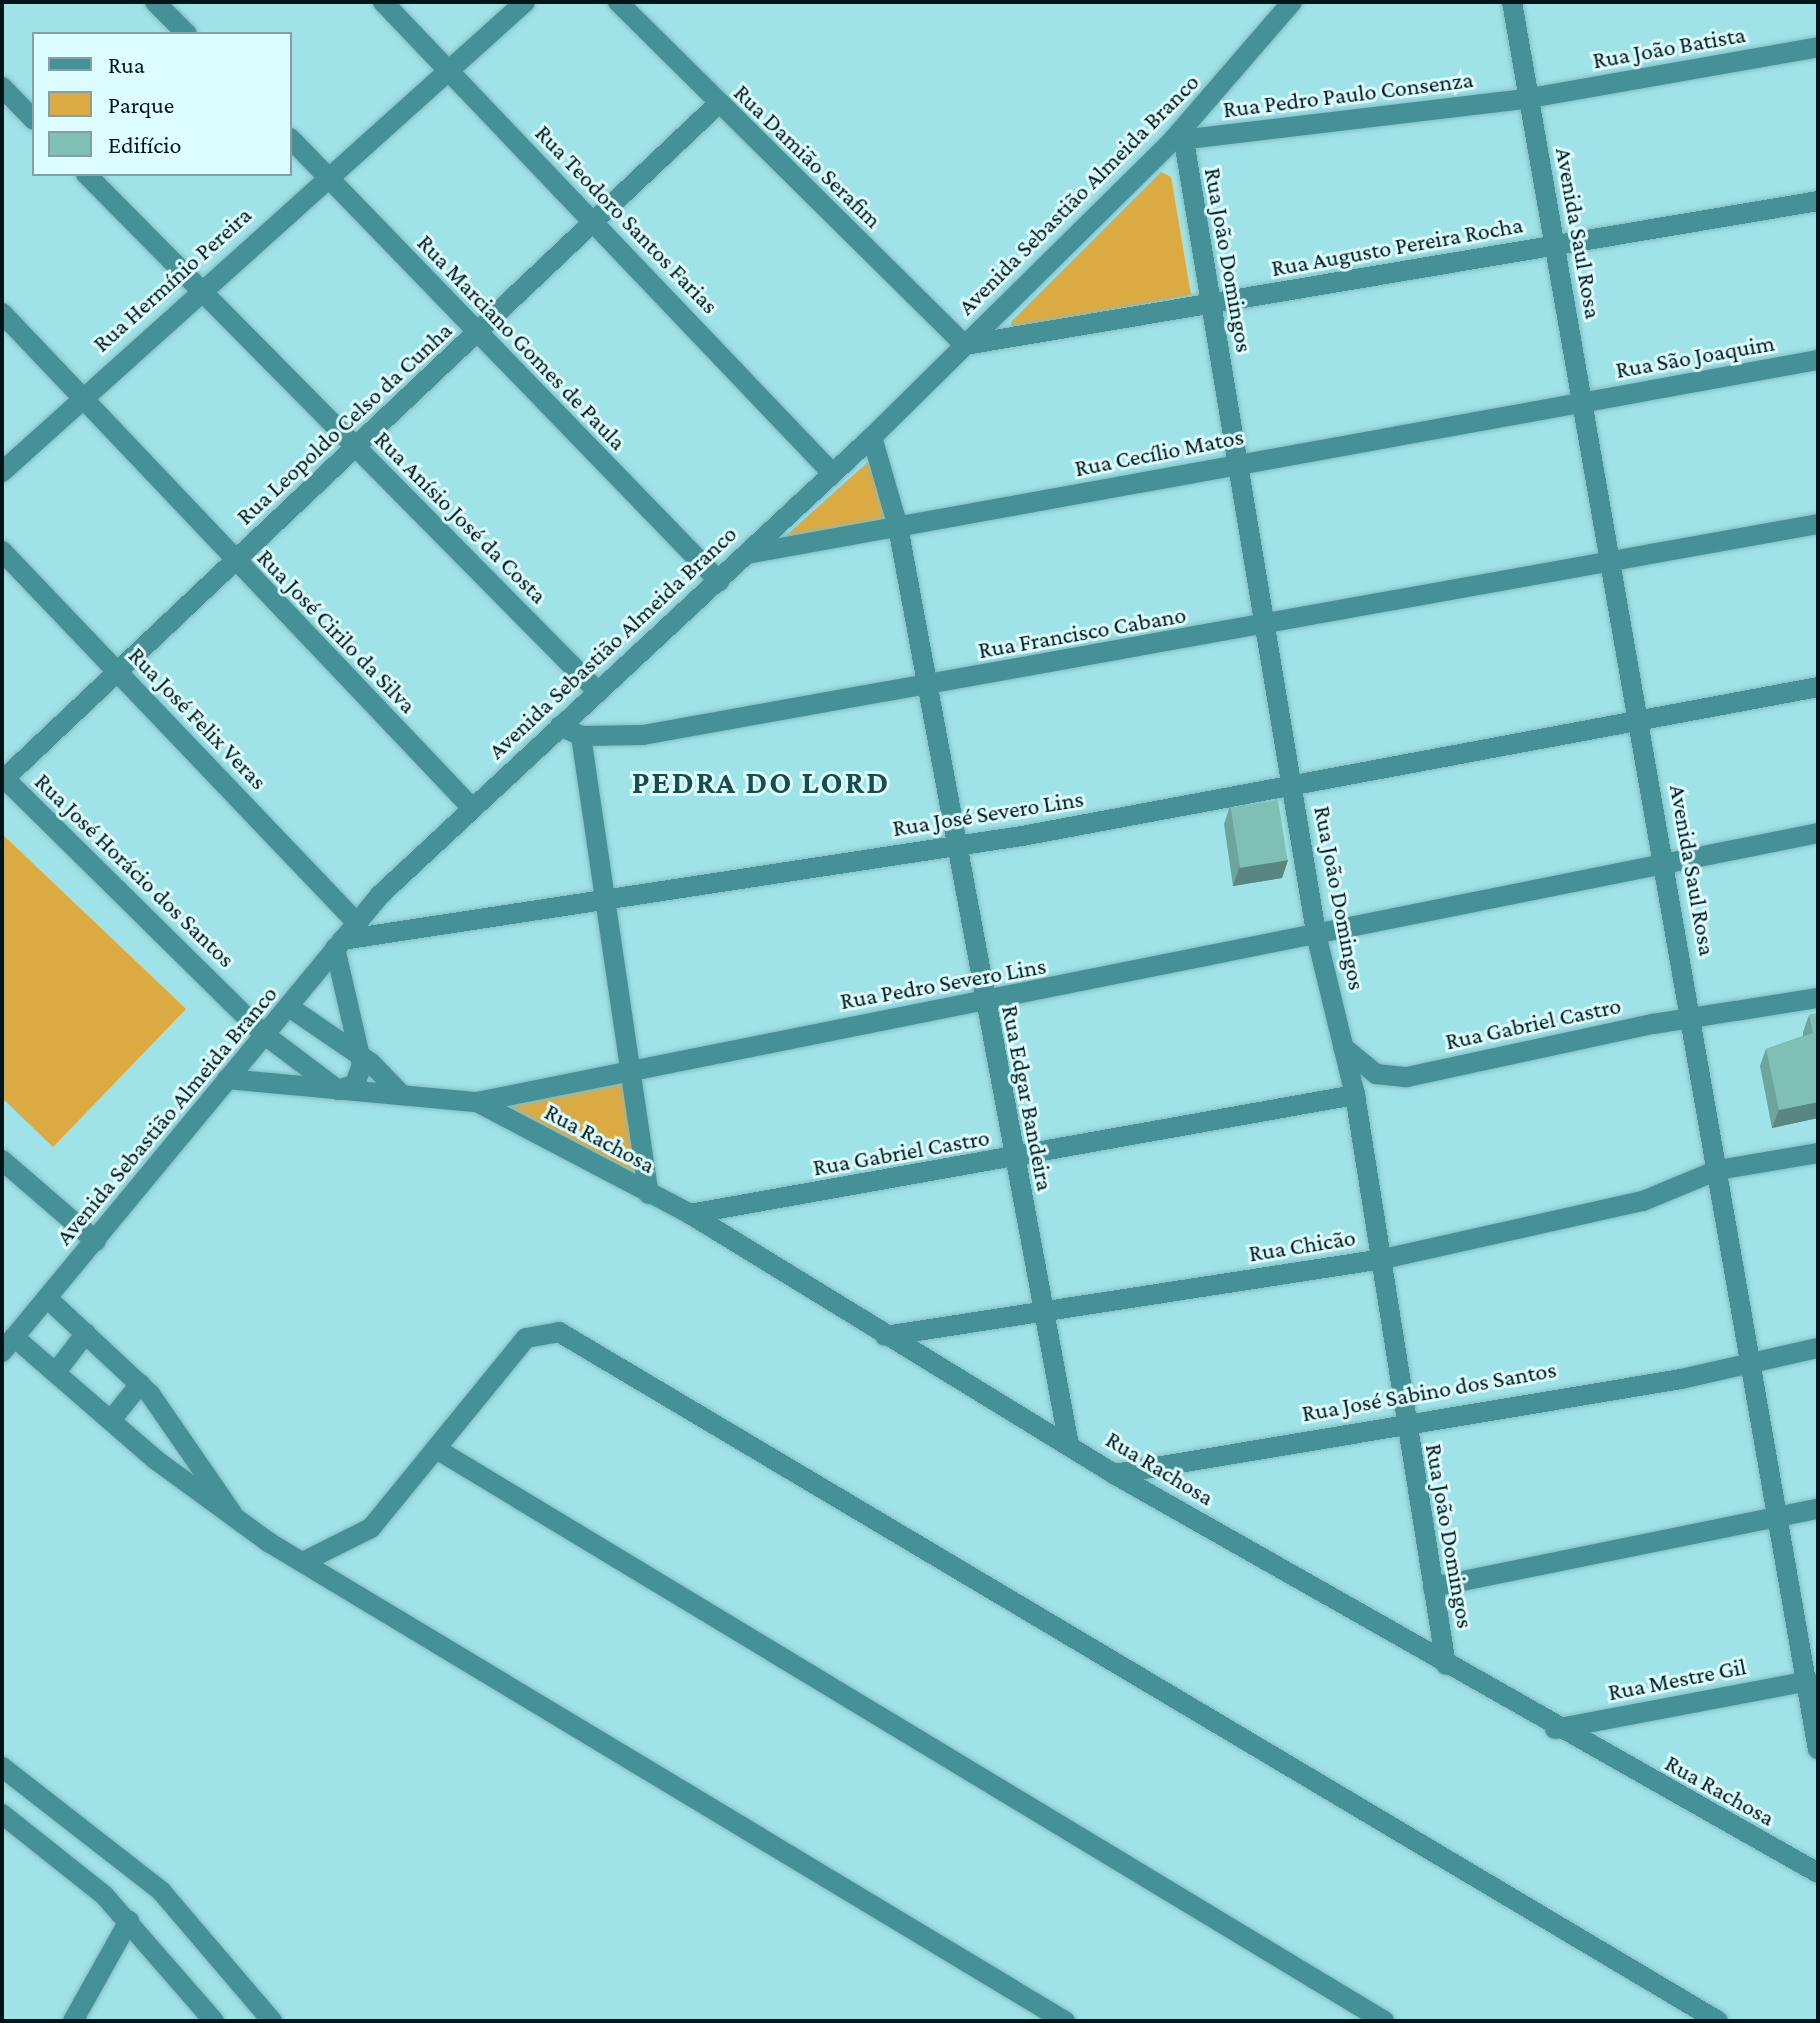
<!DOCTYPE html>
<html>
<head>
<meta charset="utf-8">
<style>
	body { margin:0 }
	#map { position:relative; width:1820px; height:2023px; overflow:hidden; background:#9fe2e7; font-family:"Crimson Pro",serif }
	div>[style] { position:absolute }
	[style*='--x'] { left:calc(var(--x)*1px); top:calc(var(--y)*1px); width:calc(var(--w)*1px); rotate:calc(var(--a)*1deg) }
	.green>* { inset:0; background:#dcaa43 }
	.roads { filter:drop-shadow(0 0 2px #82bdc2) drop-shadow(0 0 2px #82bdc2) }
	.minor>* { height:20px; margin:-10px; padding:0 10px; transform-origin:10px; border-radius:10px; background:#459197 }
	.wall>* { inset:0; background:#6da49b }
	.shaded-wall>* { inset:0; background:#59867e }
	.building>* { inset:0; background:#7fbfb4; transform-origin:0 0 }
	span { translate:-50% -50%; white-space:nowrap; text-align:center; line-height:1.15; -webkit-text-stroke:6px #dcfcff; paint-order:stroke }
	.street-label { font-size:24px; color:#001517 }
	.district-label { font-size:32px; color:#194c50; font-weight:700; letter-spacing:2px }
	.frame { position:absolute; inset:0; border:4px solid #001517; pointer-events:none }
	.legend { position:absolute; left:32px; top:32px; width:260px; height:144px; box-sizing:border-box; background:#dcfcff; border:2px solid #84a0a2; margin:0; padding:10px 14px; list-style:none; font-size:24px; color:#001517 }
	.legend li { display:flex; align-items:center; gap:16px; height:40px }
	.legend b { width:40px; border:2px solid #84a0a2 }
</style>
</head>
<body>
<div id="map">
	<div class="green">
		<i style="clip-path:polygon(1161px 172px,1171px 177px,1191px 295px,1013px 328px,1011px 322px)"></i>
		<i style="clip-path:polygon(869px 461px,886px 518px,780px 541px)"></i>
		<i style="clip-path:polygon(2px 834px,186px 1009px,53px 1147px,2px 1098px)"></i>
		<i style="clip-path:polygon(621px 1076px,638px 1178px,499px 1106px)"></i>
	</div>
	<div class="roads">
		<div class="minor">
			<i style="--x:155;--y:2;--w:45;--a:45"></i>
			<i style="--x:383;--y:2;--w:651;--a:46.37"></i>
			<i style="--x:618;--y:2;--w:488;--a:44.7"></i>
			<i style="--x:965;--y:345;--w:865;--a:-9.58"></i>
			<i style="--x:1512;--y:2;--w:1774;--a:80.07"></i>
			<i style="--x:2;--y:87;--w:46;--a:45.9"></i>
			<i style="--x:290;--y:138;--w:617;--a:45.92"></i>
			<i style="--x:1172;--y:141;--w:361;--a:-6.8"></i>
			<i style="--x:1530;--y:98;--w:292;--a:-10"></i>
			<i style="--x:1184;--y:141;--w:808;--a:80.53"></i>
			<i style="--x:1317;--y:938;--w:162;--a:76.4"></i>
			<i style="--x:1355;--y:1095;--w:577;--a:80.93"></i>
			<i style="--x:86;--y:174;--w:727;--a:45.33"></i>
			<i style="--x:2;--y:313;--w:683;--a:46.48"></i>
			<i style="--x:872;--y:437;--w:94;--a:73.9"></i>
			<i style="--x:898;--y:527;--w:929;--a:79.45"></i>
			<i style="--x:2;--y:472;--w:703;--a:-41.94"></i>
			<i style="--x:2;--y:551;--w:513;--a:46.34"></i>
			<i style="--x:747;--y:554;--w:1088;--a:-10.27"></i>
			<i style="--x:560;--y:726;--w:23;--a:25"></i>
			<i style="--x:581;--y:736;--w:62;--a:-0.9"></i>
			<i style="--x:643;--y:735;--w:1194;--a:-10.18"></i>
			<i style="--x:581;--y:736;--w:463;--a:81.6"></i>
			<i style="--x:2;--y:776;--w:369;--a:44.6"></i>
			<i style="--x:265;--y:1035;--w:91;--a:37"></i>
			<i style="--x:338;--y:1090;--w:18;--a:-19"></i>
			<i style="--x:355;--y:1084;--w:20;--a:-70"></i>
			<i style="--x:362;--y:1065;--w:120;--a:-103"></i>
			<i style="--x:4;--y:779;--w:983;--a:-43.39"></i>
			<i style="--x:342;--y:940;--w:688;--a:-8.7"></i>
			<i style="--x:1022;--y:836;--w:810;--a:-10.6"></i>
			<i style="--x:289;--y:1007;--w:99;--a:34.3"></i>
			<i style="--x:371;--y:1063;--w:42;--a:46"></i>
			<i style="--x:1343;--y:1047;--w:43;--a:39.3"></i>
			<i style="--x:1376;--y:1074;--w:31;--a:6"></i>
			<i style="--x:1407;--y:1077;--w:252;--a:-12.2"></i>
			<i style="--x:1653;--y:1024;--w:167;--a:-9"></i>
			<i style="--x:227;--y:1079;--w:251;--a:5.3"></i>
			<i style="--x:477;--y:1102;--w:1368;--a:-11.34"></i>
			<i style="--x:477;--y:1102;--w:241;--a:27.7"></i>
			<i style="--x:690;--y:1214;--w:497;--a:31.5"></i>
			<i style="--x:1114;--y:1474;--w:809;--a:29.54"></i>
			<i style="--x:2;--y:1160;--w:124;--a:40.8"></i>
			<i style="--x:690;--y:1214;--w:676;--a:-10.15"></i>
			<i style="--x:47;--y:1298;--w:141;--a:43"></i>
			<i style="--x:150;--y:1394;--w:145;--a:55.4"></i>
			<i style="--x:885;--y:1336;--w:504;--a:-8.79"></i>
			<i style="--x:1383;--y:1259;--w:266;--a:-12.6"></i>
			<i style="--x:1643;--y:1201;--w:81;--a:-22.5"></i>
			<i style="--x:1718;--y:1170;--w:101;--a:-9.6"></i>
			<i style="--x:14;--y:1337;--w:188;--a:40.9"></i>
			<i style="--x:156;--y:1460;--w:141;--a:36.1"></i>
			<i style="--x:270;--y:1543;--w:928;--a:31.02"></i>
			<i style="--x:2;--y:1352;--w:593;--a:-50.4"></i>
			<i style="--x:380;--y:895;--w:672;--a:-42.95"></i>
			<i style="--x:872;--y:437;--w:421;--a:-44.6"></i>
			<i style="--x:1172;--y:141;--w:184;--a:-49.2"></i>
			<i style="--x:56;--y:1372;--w:49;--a:-52.4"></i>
			<i style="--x:112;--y:1419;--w:45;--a:-51.3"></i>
			<i style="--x:438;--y:1450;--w:1105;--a:31.11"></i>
			<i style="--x:1114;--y:1474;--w:575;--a:-9.51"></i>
			<i style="--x:1681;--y:1379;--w:140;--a:-12.8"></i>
			<i style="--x:303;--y:1562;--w:76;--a:-26.6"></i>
			<i style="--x:371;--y:1528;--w:245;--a:-50.8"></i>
			<i style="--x:526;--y:1338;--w:34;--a:-10"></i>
			<i style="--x:559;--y:1332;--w:1348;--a:30.73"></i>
			<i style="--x:1433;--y:1587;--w:393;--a:-11.5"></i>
			<i style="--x:1555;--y:1729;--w:258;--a:-10.7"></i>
			<i style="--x:2;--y:1767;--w:202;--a:37.9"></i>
			<i style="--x:161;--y:1891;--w:171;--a:49.5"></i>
			<i style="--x:2;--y:1814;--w:130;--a:38.5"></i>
			<i style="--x:104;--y:1895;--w:167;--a:48.9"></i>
			<i style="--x:73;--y:2021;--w:115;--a:-60.8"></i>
		</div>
	</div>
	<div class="wall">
		<i style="clip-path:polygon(1230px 806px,1288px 860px,1282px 878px,1233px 886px,1224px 824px)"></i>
		<i style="clip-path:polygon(1818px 1013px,1818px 1118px,1772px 1128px,1760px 1066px,1766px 1049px,1803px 1036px,1803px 1032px,1809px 1015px)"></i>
	</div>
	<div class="shaded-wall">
		<i style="clip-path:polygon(1288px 860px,1282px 878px,1233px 886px,1239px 868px)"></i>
		<i style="clip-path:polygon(1818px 1102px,1818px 1118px,1772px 1128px,1779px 1110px)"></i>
	</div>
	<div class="building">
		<i style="left:1278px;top:800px;width:61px;height:48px;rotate:81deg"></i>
		<i style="clip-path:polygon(1818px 1013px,1818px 1102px,1779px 1110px,1766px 1049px,1813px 1033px,1809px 1015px)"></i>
	</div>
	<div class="street-label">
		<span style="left:1669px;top:47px;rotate:-10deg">Rua João Batista</span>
		<span style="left:1348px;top:94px;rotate:-7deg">Rua Pedro Paulo Consenza</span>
		<span style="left:808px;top:156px;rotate:44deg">Rua Damião Serafim</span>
		<span style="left:1078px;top:194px;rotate:-45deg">Avenida Sebastião Almeida Branco</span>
		<span style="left:627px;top:219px;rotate:46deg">Rua Teodoro Santos Farias</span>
		<span style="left:1579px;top:233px;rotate:80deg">Avenida Saul Rosa</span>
		<span style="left:1397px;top:246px;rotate:-10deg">Rua Augusto Pereira Rocha</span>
		<span style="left:1229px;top:260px;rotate:80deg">Rua João Domingos</span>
		<span style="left:172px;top:279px;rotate:-42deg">Rua Hermínio Pereira</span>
		<span style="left:522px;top:342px;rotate:46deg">Rua Marciano Gomes de Paula</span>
		<span style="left:1695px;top:356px;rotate:-10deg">Rua São Joaquim</span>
		<span style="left:344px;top:423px;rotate:-43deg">Rua Leopoldo Celso da Cunha</span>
		<span style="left:1159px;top:452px;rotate:-11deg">Rua Cecílio Matos</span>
		<span style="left:461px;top:517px;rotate:45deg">Rua Anísio José da Costa</span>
		<span style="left:337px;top:631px;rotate:46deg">Rua José Cirilo da Silva</span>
		<span style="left:1082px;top:632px;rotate:-10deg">Rua Francisco Cabano</span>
		<span style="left:612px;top:642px;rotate:-43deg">Avenida Sebastião Almeida Branco</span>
		<span style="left:198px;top:718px;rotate:46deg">Rua José Felix Veras</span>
		<span style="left:988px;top:813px;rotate:-9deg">Rua José Severo Lins</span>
		<span style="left:135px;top:870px;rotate:44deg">Rua José Horácio dos Santos</span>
		<span style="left:1693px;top:870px;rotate:80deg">Avenida Saul Rosa</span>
		<span style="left:1340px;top:898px;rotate:79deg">Rua João Domingos</span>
		<span style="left:943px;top:983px;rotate:-10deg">Rua Pedro Severo Lins</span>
		<span style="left:1533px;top:1023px;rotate:-12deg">Rua Gabriel Castro</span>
		<span style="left:1028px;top:1098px;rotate:79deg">Rua Edgar Bandeira</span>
		<span style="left:166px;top:1115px;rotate:-50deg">Avenida Sebastião Almeida Branco</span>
		<span style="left:600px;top:1138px;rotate:28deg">Rua Rachosa</span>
		<span style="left:901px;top:1152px;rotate:-10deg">Rua Gabriel Castro</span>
		<span style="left:1302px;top:1245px;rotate:-9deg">Rua Chicão</span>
		<span style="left:1429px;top:1391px;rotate:-10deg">Rua José Sabino dos Santos</span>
		<span style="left:1160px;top:1468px;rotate:31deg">Rua Rachosa</span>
		<span style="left:1450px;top:1536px;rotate:80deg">Rua João Domingos</span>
		<span style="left:1677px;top:1679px;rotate:-11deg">Rua Mestre Gil</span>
		<span style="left:1720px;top:1790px;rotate:29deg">Rua Rachosa</span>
	</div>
	<div class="district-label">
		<span style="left:761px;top:782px">PEDRA DO LORD</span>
	</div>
	<div class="frame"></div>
	<ul class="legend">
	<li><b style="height:10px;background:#459197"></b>Rua</li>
	<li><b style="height:22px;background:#dcaa43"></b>Parque</li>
	<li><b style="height:22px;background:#7fbfb4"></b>Edifício</li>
	</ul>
</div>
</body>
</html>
